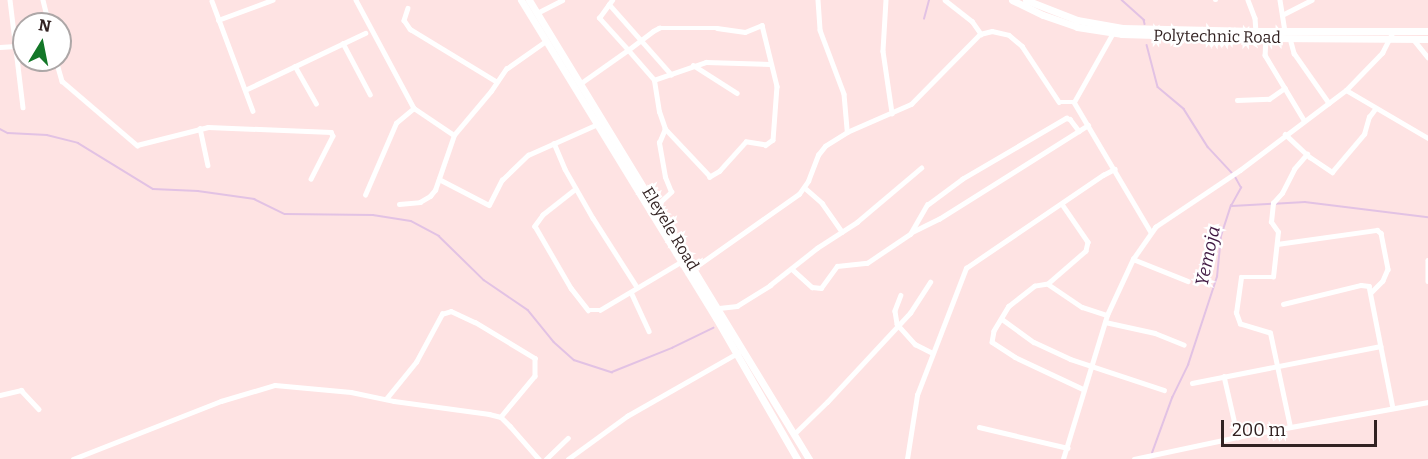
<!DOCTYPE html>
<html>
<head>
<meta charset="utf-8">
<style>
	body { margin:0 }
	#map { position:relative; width:1428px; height:459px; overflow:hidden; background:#fee3e3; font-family:Bitter,serif }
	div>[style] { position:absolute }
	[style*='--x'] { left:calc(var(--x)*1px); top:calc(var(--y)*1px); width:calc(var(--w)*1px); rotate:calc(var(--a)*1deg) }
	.stream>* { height:1.5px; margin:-0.75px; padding:0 0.75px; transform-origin:0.75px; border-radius:0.75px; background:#e2c2e4 }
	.minor>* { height:4.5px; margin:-2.25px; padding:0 2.25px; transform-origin:2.25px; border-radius:2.25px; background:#fff }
	.primary>* { height:7px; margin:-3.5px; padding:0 3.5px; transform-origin:3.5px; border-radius:3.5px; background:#fff }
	span { translate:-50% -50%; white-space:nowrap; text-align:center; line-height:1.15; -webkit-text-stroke:5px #fff; paint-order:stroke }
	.street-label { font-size:16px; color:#322222 }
	.water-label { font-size:18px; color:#3f1842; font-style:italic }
	.north { position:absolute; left:12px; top:12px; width:60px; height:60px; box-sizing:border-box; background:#fff; border:2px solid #ada7a7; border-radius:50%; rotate:10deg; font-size:16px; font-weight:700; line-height:24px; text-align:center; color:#322222 }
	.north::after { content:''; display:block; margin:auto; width:21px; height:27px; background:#137728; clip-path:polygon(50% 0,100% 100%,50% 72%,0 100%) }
	.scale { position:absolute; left:1221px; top:420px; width:156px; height:27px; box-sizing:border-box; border:3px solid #322222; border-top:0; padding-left:8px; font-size:18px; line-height:21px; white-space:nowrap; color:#322222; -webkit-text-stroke:4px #fff; paint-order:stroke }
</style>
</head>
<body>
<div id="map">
	<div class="stream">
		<i style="--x:1122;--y:0;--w:30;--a:42"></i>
		<i style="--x:1144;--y:20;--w:4;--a:76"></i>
		<i style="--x:924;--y:19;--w:20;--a:-75"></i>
		<i style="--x:1147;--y:45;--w:43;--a:75.3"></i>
		<i style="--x:1158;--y:87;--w:34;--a:40"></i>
		<i style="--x:1184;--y:109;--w:45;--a:57.7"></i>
		<i style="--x:1208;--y:147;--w:35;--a:47"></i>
		<i style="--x:0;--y:129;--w:9;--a:27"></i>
		<i style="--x:8;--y:133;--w:39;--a:3"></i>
		<i style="--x:47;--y:135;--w:32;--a:14"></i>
		<i style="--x:78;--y:143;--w:88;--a:31.5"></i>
		<i style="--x:153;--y:189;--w:45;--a:2.5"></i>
		<i style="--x:198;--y:191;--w:57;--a:8.1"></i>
		<i style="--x:254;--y:199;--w:34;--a:26"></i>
		<i style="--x:285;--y:214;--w:88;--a:0.7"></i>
		<i style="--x:373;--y:215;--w:38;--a:9"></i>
		<i style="--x:411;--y:221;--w:32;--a:28"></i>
		<i style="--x:439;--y:236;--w:63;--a:44.4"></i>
		<i style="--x:484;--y:280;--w:53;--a:34.3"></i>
		<i style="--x:528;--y:310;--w:41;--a:50.9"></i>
		<i style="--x:554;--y:342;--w:27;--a:42"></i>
		<i style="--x:574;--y:360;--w:40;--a:18"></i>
		<i style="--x:612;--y:372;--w:65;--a:-21.8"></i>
		<i style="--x:672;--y:348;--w:46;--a:-26"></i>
		<i style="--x:1232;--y:206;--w:73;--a:-3.1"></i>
		<i style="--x:1305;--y:202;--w:124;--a:7"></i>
		<i style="--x:1152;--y:453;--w:59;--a:-70"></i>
		<i style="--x:1172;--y:398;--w:37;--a:-64"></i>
		<i style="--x:1188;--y:365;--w:93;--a:-71.8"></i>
		<i style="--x:1217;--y:277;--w:41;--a:-84.4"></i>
		<i style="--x:1221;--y:236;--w:32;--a:-72"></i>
		<i style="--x:1231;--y:206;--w:21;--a:-61"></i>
		<i style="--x:1241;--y:188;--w:13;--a:-119"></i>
	</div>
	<div class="minor">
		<i style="--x:10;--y:0;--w:108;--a:83.1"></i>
		<i style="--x:43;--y:0;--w:25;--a:76"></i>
		<i style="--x:356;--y:0;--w:123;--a:61.8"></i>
		<i style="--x:414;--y:108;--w:48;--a:34"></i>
		<i style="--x:818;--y:0;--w:30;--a:86"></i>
		<i style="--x:820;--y:30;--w:68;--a:69.4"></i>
		<i style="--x:844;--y:94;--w:38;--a:85"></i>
		<i style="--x:886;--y:0;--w:51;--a:93.4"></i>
		<i style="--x:883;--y:51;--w:63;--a:81.7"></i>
		<i style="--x:945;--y:0;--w:34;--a:38"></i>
		<i style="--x:972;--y:21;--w:16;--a:55"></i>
		<i style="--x:1215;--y:0;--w:1;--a:0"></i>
		<i style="--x:1248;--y:0;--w:19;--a:69"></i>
		<i style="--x:1255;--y:18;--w:13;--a:86"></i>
		<i style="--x:1280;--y:0;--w:31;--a:81"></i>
		<i style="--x:212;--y:1;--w:117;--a:69.6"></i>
		<i style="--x:609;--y:4;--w:94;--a:48.5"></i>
		<i style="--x:408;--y:8;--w:13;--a:108"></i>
		<i style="--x:404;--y:20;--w:11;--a:56"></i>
		<i style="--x:410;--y:29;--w:100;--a:31.2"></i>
		<i style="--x:537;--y:13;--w:28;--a:-27"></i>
		<i style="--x:1282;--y:15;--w:33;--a:-27"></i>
		<i style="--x:218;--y:20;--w:58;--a:-20.3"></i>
		<i style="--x:1266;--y:38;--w:17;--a:93"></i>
		<i style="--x:1265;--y:55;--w:76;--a:59"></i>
		<i style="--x:1290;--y:38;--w:16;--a:75"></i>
		<i style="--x:1294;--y:53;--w:61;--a:55"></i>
		<i style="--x:1414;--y:40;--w:22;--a:51"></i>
		<i style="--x:343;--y:43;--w:58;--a:62.1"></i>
		<i style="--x:0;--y:47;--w:15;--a:-4"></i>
		<i style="--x:56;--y:60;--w:22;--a:74"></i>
		<i style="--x:62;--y:81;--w:99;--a:40.5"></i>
		<i style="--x:137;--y:145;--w:73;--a:-14.2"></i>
		<i style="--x:208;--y:127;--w:123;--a:2.3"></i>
		<i style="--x:331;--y:132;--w:4;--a:63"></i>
		<i style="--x:333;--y:136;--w:48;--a:117.1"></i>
		<i style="--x:693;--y:65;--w:52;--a:32.5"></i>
		<i style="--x:295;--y:66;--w:43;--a:60.4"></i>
		<i style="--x:654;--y:80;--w:55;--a:-19.1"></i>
		<i style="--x:706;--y:62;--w:64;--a:1.8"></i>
		<i style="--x:581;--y:83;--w:57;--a:-35.1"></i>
		<i style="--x:628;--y:50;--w:31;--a:-37"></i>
		<i style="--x:653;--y:31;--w:7;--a:-27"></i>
		<i style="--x:659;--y:28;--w:58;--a:0"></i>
		<i style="--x:717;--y:28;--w:28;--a:8"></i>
		<i style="--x:745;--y:32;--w:18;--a:-22"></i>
		<i style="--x:762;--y:25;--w:63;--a:76.2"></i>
		<i style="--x:777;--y:86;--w:54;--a:94.2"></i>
		<i style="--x:773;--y:140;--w:9;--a:144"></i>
		<i style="--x:766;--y:145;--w:20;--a:-171"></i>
		<i style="--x:746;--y:142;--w:39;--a:132"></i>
		<i style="--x:720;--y:171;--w:12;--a:149"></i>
		<i style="--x:710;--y:177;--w:66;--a:-133.2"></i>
		<i style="--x:665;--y:129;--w:18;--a:-109"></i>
		<i style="--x:659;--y:112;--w:32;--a:-99"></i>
		<i style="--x:654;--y:80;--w:40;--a:-131"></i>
		<i style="--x:628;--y:50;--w:43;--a:-132.2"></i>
		<i style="--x:599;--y:18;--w:22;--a:-54"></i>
		<i style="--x:245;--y:90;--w:133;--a:-25.4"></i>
		<i style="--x:1346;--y:90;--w:95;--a:30.3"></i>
		<i style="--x:1237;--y:100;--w:32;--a:-2"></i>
		<i style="--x:1269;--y:99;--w:19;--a:-35"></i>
		<i style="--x:1074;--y:102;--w:81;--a:-60.6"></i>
		<i style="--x:200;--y:128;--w:38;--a:78"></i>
		<i style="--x:1285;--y:134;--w:34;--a:43"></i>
		<i style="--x:1310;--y:157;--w:27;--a:34"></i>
		<i style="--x:1332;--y:172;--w:50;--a:-49.9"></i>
		<i style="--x:1364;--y:134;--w:18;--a:-74"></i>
		<i style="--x:1369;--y:117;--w:10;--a:-53"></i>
		<i style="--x:554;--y:143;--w:28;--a:67"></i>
		<i style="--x:565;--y:169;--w:56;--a:60.3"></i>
		<i style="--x:593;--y:218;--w:82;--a:57.5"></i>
		<i style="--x:439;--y:179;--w:56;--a:27.5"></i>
		<i style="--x:489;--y:205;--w:28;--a:-63"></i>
		<i style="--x:502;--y:180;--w:36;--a:-44"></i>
		<i style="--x:528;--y:155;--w:77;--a:-23.9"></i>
		<i style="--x:805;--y:188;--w:23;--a:41"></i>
		<i style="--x:822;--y:203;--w:35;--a:55"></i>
		<i style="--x:576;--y:189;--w:42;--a:141.8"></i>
		<i style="--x:543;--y:215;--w:14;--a:126"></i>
		<i style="--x:535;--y:226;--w:72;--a:59.9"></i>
		<i style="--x:571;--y:288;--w:28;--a:52"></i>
		<i style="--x:588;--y:310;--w:12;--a:0"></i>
		<i style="--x:600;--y:310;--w:94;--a:-30.7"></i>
		<i style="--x:365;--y:195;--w:78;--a:-66.7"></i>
		<i style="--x:396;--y:123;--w:23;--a:-40"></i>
		<i style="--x:399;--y:204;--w:21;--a:-5"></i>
		<i style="--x:420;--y:202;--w:12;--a:-31"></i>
		<i style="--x:430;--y:196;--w:8;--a:-50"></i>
		<i style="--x:435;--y:190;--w:58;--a:-70.9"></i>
		<i style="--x:454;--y:135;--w:57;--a:-49.9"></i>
		<i style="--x:491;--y:91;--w:27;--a:-56"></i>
		<i style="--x:506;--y:69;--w:49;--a:-35"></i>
		<i style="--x:1062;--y:204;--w:46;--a:55.6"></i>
		<i style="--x:1088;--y:242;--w:9;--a:103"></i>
		<i style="--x:1086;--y:251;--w:50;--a:139"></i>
		<i style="--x:1048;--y:284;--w:13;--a:171"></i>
		<i style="--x:1035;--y:286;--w:33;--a:142"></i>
		<i style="--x:1009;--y:306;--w:29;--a:121"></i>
		<i style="--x:994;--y:331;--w:11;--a:100"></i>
		<i style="--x:992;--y:342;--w:27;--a:33"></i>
		<i style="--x:1015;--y:357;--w:75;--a:25.2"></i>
		<i style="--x:656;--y:206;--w:21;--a:-43"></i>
		<i style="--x:671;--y:192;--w:16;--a:-112"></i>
		<i style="--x:665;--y:177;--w:35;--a:-100"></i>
		<i style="--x:659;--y:143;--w:15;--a:-67"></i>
		<i style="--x:912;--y:232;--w:30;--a:-26"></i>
		<i style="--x:939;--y:219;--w:176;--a:-32.2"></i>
		<i style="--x:1277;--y:244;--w:101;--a:-8"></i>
		<i style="--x:1377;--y:230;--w:5;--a:37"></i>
		<i style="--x:1381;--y:233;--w:37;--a:79"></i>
		<i style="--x:1388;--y:269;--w:13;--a:113"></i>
		<i style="--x:1383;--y:281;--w:16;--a:135"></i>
		<i style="--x:1133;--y:259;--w:59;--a:21.8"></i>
		<i style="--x:1428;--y:260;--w:21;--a:90"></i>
		<i style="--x:694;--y:268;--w:128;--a:-35.2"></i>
		<i style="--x:799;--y:194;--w:16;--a:-55"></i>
		<i style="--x:808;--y:181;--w:28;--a:-69"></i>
		<i style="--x:818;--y:155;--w:11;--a:-52"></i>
		<i style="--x:825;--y:146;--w:26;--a:-32"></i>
		<i style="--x:847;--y:132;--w:70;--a:-23.6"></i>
		<i style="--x:911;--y:104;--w:98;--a:-45.4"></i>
		<i style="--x:980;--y:34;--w:12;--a:-14"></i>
		<i style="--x:992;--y:31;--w:17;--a:13"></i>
		<i style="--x:1009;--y:35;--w:17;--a:40"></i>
		<i style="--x:1022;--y:46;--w:67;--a:56.5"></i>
		<i style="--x:1059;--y:102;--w:15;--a:0"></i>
		<i style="--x:1074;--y:102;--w:151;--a:59.4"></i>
		<i style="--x:792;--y:269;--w:27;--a:42"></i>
		<i style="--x:812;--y:287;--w:9;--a:6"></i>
		<i style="--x:821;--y:288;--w:27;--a:-54"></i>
		<i style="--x:837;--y:266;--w:30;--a:-6"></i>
		<i style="--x:867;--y:263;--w:52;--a:-34"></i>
		<i style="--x:910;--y:234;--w:34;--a:-60"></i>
		<i style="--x:927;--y:205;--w:44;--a:-36.6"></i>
		<i style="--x:962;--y:179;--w:121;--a:-30.4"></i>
		<i style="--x:1066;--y:118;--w:4;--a:14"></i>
		<i style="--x:1070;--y:119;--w:15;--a:53"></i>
		<i style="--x:1048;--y:284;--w:41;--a:34.1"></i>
		<i style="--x:1082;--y:307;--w:26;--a:18"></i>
		<i style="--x:631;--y:292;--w:43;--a:65.2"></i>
		<i style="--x:901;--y:295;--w:17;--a:111"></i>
		<i style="--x:895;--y:311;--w:13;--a:81"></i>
		<i style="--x:897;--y:324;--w:27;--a:48"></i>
		<i style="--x:915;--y:344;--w:20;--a:27"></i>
		<i style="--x:1283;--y:304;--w:80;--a:-13.7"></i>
		<i style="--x:1361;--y:285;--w:8;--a:7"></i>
		<i style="--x:1369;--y:286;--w:124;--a:78.9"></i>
		<i style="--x:719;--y:308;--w:18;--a:-6"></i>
		<i style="--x:737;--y:306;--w:39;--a:-32"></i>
		<i style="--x:770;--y:285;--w:60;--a:-38.2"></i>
		<i style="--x:817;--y:248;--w:48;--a:-33"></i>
		<i style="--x:857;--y:222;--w:84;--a:-40.2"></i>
		<i style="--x:1002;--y:319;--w:39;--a:36"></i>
		<i style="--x:1034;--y:342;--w:40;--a:25"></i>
		<i style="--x:1070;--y:359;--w:99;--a:18.3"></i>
		<i style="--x:1105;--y:322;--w:51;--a:12.4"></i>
		<i style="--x:1155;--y:333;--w:31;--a:22"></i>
		<i style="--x:1224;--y:376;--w:63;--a:77.1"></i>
		<i style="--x:1192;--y:383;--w:192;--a:-11.1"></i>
		<i style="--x:0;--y:395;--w:22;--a:-13"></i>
		<i style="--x:21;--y:390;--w:26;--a:47"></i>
		<i style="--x:386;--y:399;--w:48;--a:-51"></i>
		<i style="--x:416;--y:362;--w:55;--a:-61.6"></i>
		<i style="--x:442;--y:314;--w:9;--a:-18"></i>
		<i style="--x:451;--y:311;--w:26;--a:25"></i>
		<i style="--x:475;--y:322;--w:70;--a:31"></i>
		<i style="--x:535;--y:358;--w:18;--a:90"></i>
		<i style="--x:535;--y:376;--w:53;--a:129.7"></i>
		<i style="--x:979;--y:427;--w:91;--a:13.3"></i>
		<i style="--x:1290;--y:427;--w:96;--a:-102"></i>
		<i style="--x:1270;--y:333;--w:31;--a:-163"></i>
		<i style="--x:1240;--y:324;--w:12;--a:-110"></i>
		<i style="--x:1236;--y:313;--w:36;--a:-82"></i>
		<i style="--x:1241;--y:277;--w:32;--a:0"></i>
		<i style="--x:1273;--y:277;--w:45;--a:-83.7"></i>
		<i style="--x:1278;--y:232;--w:12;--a:-125"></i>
		<i style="--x:1271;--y:222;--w:19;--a:-84"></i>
		<i style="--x:1273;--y:203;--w:13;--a:-48"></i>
		<i style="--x:1282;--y:193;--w:27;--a:-63"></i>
		<i style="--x:1294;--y:169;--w:20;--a:-49"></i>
		<i style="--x:794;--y:434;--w:46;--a:-44.1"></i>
		<i style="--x:827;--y:402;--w:122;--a:-47"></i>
		<i style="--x:910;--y:313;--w:37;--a:-57"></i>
		<i style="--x:73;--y:459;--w:159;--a:-21.4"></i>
		<i style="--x:221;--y:401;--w:56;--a:-16.5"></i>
		<i style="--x:275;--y:385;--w:76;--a:5.3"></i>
		<i style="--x:351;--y:392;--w:44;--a:11.8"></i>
		<i style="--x:394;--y:401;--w:96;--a:7.8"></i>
		<i style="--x:489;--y:414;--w:12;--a:14"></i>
		<i style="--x:501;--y:417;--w:13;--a:45"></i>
		<i style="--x:510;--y:426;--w:44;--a:48.7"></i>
		<i style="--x:546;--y:459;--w:30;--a:-44"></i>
		<i style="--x:568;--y:459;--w:73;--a:-36.1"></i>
		<i style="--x:627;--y:416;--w:129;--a:-29.7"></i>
		<i style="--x:907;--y:459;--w:65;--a:-81.1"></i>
		<i style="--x:917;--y:395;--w:136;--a:-68.9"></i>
		<i style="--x:966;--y:268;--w:166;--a:-34.2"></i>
		<i style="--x:1103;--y:175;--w:13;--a:-27"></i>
		<i style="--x:1063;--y:459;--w:151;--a:-73"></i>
		<i style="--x:1107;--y:315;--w:62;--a:-65.1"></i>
		<i style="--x:1133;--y:259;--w:39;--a:-55"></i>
		<i style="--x:1155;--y:227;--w:102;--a:-33.8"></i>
		<i style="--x:1240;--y:170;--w:133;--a:-37"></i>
		<i style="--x:1346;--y:90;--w:52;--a:-45.8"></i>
		<i style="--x:1382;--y:53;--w:25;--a:-63"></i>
		<i style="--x:1134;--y:459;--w:116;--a:-12"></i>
		<i style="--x:1247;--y:435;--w:184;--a:-10.3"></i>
	</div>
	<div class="primary">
		<i style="--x:521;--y:0;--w:373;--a:58.5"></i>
		<i style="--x:716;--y:318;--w:163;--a:60.1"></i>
		<i style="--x:529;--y:0;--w:538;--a:58.62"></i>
		<i style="--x:1012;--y:0;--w:34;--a:26"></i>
		<i style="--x:1043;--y:15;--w:36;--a:19"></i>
		<i style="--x:1077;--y:27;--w:46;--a:8.8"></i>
		<i style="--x:1122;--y:34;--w:133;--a:1.7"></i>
		<i style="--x:1255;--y:38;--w:173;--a:0.3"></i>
		<i style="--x:1026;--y:0;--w:55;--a:21.4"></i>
		<i style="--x:1077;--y:20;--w:46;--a:10.1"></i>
		<i style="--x:1122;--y:28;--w:134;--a:1.3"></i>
		<i style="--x:1256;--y:31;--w:172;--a:0"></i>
	</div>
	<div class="street-label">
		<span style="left:1217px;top:37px;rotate:1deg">Polytechnic Road</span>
		<span style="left:670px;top:229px;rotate:59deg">Eleyele Road</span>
	</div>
	<div class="water-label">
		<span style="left:1208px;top:256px;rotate:-78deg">Yemoja</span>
	</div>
	<div class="north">N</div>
	<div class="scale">200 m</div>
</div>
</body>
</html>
